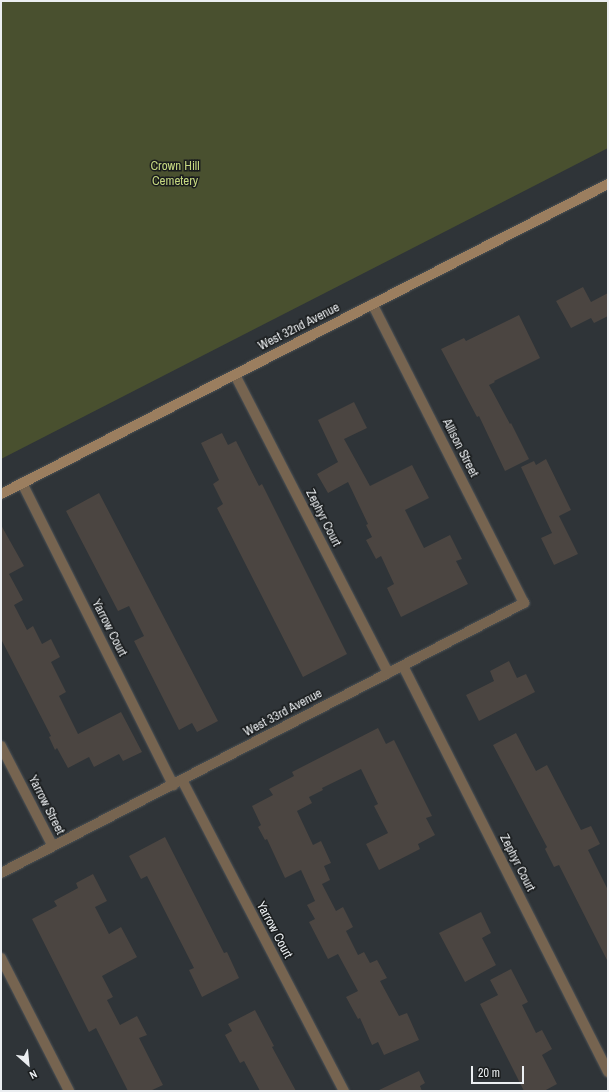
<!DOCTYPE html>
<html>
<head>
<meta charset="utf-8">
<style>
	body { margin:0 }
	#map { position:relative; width:609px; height:1092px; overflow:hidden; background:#2f3438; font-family:"Archivo Narrow",sans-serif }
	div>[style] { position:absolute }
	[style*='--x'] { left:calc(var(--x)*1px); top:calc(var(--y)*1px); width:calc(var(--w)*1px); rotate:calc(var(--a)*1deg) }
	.green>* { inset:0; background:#49502f }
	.building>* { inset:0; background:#4b4541 }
	.roads { filter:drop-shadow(0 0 1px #4d5256) drop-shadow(0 0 1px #4d5256) }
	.street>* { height:10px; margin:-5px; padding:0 5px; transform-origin:5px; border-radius:5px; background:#766450 }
	.secondary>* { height:10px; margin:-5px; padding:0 5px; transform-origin:5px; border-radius:5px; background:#9b7e5f }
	span { translate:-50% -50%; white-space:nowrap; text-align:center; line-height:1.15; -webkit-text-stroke:3px #191c1d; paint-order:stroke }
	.park-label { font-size:13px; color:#c5d780 }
	.street-label { font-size:13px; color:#ebeef1 }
	.frame { position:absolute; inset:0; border:2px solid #ebeef1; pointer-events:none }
	.north { position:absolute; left:8px; top:1044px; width:40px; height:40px; -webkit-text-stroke:3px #191c1d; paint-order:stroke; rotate:153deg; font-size:11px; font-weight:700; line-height:16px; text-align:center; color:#ebeef1 }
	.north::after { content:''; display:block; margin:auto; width:14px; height:18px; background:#ebeef1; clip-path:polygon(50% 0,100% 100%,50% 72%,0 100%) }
	.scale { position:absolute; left:471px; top:1066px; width:53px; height:18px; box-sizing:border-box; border:2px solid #ebeef1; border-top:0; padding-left:5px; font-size:12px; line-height:14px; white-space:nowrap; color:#ebeef1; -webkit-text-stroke:3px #191c1d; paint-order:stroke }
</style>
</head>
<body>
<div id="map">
	<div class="green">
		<i style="clip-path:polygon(1px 1px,608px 1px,608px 148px,1px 459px)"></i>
	</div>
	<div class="building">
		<i style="clip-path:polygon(583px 287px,591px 302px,608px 293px,608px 316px,594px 323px,591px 318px,571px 328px,556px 301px)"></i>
		<i style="clip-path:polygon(519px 315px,540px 358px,494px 381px,495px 382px,489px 385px,510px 424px,511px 423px,529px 459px,505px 471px,479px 416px,477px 417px,441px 349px,464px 338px,466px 341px)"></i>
		<i style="clip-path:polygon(354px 402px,367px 428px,344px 439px,370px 486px,412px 465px,429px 498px,405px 510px,424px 548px,450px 535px,462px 559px,456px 561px,468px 584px,401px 617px,387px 588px,394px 584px,381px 556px,376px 559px,366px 540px,372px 537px,366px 525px,368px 524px,348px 482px,328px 493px,317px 474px,338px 462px,318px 420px)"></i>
		<i style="clip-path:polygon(222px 433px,228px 445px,236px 441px,259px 486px,262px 484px,347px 654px,303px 677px,217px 508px,223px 504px,213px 484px,219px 480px,201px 443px)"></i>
		<i style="clip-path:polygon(546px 459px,571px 510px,559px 516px,578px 554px,554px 565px,541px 538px,552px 533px,521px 467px,534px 461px,536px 465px)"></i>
		<i style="clip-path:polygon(99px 493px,218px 721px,197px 732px,192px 723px,179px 730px,134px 641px,144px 636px,129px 606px,118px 611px,66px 511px)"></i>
		<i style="clip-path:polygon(1px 525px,24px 566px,9px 574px,23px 600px,14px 605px,27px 630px,33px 626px,42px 644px,51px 639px,60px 657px,51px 662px,66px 692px,59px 696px,78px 734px,121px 712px,142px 752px,123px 761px,119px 754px,94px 767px,89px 757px,68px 768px,57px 748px,55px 750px,49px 737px,51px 736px,1px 639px)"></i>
		<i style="clip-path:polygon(509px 661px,517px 678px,526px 674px,535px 692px,479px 721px,466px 695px,494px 681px,490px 671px)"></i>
		<i style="clip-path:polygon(378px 728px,386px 744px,394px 740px,432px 816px,426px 818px,435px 835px,418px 844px,420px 849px,379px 870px,366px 844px,388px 833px,374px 806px,378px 804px,361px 769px,322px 788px,323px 790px,309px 797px,312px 803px,297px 811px,313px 845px,321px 841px,331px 863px,324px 866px,330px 880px,322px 884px,336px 911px,343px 907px,353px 927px,346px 931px,358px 955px,364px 952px,370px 963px,377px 960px,387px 978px,380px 981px,399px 1016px,407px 1013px,419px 1040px,384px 1055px,378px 1042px,372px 1045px,360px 1018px,358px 1019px,346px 997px,358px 991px,338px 954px,328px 959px,309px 922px,315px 919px,307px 905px,315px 901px,301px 870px,285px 878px,267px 839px,265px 840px,258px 827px,261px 825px,252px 806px,273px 795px,269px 789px,294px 776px,292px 772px)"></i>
		<i style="clip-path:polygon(516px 733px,536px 771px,547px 765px,581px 830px,591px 826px,600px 844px,588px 850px,608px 890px,608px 962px,559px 865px,554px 867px,545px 849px,547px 847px,493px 745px)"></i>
		<i style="clip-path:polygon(165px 837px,224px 953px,227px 952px,239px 978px,202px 997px,189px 970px,194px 968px,147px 876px,141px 879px,129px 856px)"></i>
		<i style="clip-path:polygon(93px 874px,107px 901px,95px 907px,109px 934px,121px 927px,137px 957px,102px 976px,113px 997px,107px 1000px,120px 1025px,137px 1016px,147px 1035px,139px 1038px,163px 1085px,150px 1091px,128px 1091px,96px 1028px,89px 1032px,32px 919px,57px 906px,54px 901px,78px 888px,76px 883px)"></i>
		<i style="clip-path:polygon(481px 912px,491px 933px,482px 938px,496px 965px,465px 982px,439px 933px)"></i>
		<i style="clip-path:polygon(511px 969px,528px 1002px,522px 1005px,536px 1033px,542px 1030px,552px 1049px,542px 1055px,557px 1084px,544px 1091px,524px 1091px,480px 1004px,498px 995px,490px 980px)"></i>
		<i style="clip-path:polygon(255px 1010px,274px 1046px,272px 1047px,296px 1091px,260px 1091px,244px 1061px,240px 1063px,225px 1035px,232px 1031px,228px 1024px)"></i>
		<i style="clip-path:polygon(419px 1071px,425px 1083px,420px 1086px,422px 1091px,377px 1091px)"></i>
	</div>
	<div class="roads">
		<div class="street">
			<i style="--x:235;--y:375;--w:335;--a:62.8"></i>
			<i style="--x:22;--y:483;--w:338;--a:63.4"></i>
			<i style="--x:403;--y:666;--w:455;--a:63.2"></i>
			<i style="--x:1;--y:746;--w:111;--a:62.7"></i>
			<i style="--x:182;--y:780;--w:351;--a:62.5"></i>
			<i style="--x:1;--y:873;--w:589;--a:-27.31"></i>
			<i style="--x:524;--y:603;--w:335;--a:-116.9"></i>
			<i style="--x:1;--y:958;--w:149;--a:62.9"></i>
		</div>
		<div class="secondary">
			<i style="--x:1;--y:494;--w:682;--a:-27.05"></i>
		</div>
	</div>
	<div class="park-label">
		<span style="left:175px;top:174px">Crown Hill<br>Cemetery</span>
	</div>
	<div class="street-label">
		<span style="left:299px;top:327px;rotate:-27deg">West 32nd Avenue</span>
		<span style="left:460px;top:448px;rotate:63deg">Allison Street</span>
		<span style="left:323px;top:518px;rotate:63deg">Zephyr Court</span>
		<span style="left:109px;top:628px;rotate:63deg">Yarrow Court</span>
		<span style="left:283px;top:713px;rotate:-28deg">West 33rd Avenue</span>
		<span style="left:46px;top:805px;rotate:63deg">Yarrow Street</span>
		<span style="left:517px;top:863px;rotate:63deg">Zephyr Court</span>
		<span style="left:274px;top:930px;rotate:62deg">Yarrow Court</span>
	</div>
	<div class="frame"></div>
	<div class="north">N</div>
	<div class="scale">20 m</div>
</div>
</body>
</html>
